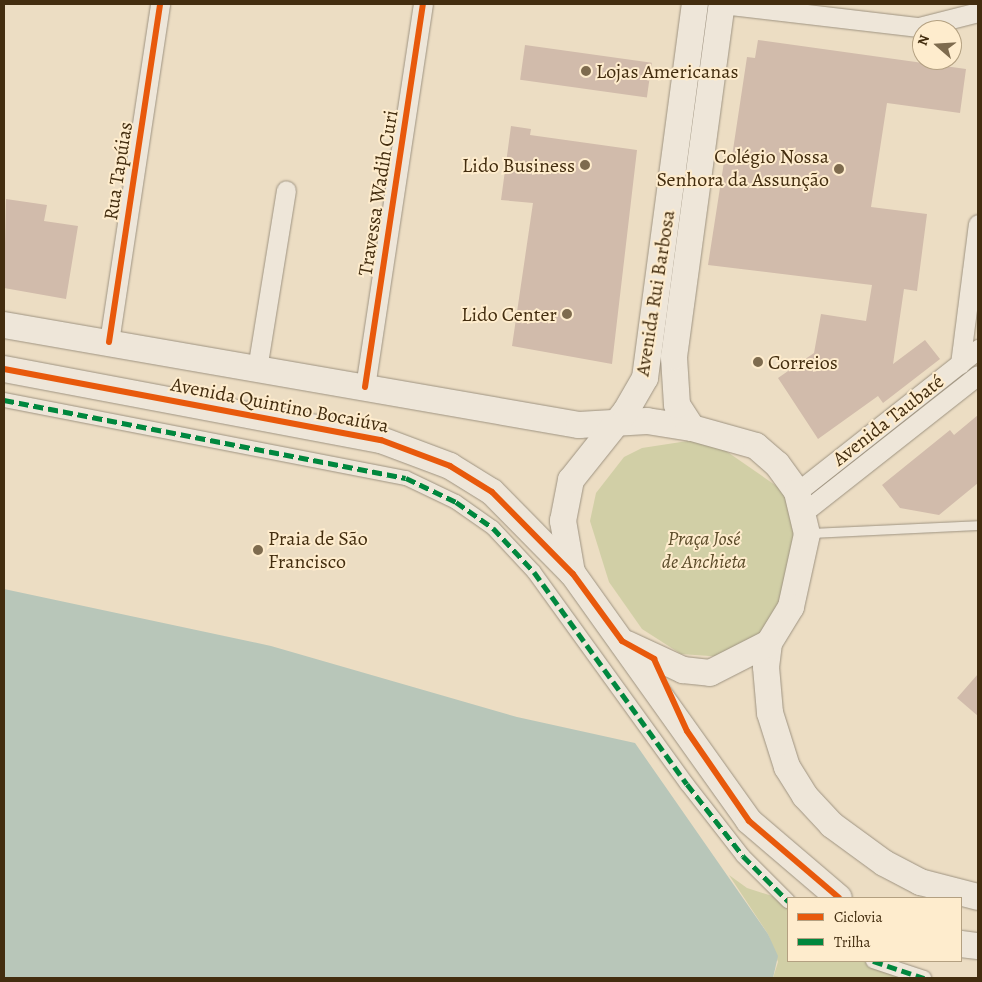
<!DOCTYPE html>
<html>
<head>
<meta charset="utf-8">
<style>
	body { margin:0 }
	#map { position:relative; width:982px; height:982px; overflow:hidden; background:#ecddc3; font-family:Alegreya,serif }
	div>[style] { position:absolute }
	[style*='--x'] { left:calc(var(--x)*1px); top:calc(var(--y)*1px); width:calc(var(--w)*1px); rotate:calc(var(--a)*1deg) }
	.green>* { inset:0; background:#d1cfa6 }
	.water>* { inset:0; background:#b8c6b9 }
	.building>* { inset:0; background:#d1bbab; transform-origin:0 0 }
	.roads { filter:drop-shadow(0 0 1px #9e9381) drop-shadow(0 0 1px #9e9381) }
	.service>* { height:9px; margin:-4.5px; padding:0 4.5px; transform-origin:4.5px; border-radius:4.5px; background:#eee6d9 }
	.pedestrian>* { height:14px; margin:-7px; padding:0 7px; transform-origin:7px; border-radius:7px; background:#eee6d9 }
	.minor>* { height:19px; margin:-9.5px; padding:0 9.5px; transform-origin:9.5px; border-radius:9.5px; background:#eee6d9 }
	.secondary>* { height:26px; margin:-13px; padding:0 13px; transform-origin:13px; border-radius:13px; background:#eee6d9 }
	.quiet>* { height:5px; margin-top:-2.5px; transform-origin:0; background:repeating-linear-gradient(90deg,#00873e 0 10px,transparent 0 15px) }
	.cycleway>* { height:6px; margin:-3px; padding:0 3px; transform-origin:3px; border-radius:3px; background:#e8590c }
	.dots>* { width:14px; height:14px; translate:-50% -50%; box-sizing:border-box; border:2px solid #feeccd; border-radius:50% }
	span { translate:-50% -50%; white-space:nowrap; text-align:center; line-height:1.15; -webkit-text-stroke:4px #feeccd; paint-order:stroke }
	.poi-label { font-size:20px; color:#432d0f }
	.left { translate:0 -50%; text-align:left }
	.right { translate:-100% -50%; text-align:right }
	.street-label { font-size:20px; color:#432d0f }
	.park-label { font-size:20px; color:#5b4b29; font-style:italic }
	.frame { position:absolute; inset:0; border:5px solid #432d0f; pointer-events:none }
	.legend { position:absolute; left:787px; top:897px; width:175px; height:65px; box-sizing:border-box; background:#feeccd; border:1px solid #b3a081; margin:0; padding:6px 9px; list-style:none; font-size:15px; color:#432d0f }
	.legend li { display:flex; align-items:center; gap:10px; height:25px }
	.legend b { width:25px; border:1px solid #b3a081 }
	.north { position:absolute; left:912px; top:20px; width:50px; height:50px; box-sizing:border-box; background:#feeccd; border:1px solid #b3a081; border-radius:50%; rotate:289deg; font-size:14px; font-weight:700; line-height:20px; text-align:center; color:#432d0f }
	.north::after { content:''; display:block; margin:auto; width:18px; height:22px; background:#7e6b4e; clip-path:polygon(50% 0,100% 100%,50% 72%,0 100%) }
</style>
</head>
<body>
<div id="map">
	<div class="green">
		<i style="clip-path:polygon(694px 440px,726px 451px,788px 494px,800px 563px,762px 639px,724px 657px,681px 654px,642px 629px,609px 582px,590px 521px,596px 493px,624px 457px,642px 448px)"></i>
		<i style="clip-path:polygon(729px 875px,747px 888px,788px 901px,788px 961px,873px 961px,924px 978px,773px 978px,778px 962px,768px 934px)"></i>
	</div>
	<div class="water">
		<i style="clip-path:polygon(4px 589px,271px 646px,517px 717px,635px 743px,768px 934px,778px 956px,773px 978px,4px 978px)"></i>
	</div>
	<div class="building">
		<i style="clip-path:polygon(758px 40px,966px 69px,960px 113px,887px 103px,871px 207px,927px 214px,917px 291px,904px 289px,893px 364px,925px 340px,940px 359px,883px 403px,878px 396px,818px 439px,778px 378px,814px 353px,821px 314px,866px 321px,872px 285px,708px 265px,724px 162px,731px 163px,747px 57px,755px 58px)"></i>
		<i style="left:525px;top:45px;width:128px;height:35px;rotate:8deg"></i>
		<i style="clip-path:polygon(511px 126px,531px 129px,530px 135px,637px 150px,612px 364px,512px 346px,533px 203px,501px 200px)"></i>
		<i style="clip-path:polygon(6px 199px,47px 205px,44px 221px,78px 226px,66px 299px,4px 288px)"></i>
		<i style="clip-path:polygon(978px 415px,978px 483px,939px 515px,900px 508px,882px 485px,950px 430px,954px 435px)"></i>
		<i style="clip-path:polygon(978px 674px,978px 716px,957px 698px)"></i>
	</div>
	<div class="roads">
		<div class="service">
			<i style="--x:810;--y:533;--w:168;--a:-2.7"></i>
		</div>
		<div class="pedestrian">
			<i style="--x:4;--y:400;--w:409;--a:11"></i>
			<i style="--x:406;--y:478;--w:55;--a:25.6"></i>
			<i style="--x:456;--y:502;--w:45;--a:35.1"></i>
			<i style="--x:493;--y:528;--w:60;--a:47"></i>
			<i style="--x:534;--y:572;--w:261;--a:54.2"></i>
			<i style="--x:687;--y:784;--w:91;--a:52.1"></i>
			<i style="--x:743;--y:856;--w:64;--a:45"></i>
			<i style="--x:873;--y:961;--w:54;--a:18.4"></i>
		</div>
		<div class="minor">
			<i style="--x:722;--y:4;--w:198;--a:6.7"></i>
			<i style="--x:919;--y:27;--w:61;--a:-14.3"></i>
			<i style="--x:109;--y:342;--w:342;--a:-81.4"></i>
			<i style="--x:960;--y:364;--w:141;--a:-82.7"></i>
			<i style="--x:257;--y:369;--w:181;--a:-80.8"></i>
			<i style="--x:365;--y:387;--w:387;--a:-81.4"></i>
			<i style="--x:797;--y:492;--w:231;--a:-38.3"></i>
			<i style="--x:804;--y:512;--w:221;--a:-38.2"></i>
		</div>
		<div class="secondary">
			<i style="--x:4;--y:325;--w:584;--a:9.87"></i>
			<i style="--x:579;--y:425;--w:68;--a:-3.4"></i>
			<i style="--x:647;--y:421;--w:46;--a:8.8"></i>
			<i style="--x:692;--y:428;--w:66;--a:15.7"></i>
			<i style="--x:756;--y:446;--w:28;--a:41"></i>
			<i style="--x:777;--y:464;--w:34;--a:54"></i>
			<i style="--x:797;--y:492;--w:43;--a:76.6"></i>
			<i style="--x:807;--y:534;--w:75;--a:102.4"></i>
			<i style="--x:791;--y:607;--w:42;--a:121.4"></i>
			<i style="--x:769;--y:643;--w:24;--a:97"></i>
			<i style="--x:766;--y:667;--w:46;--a:85"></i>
			<i style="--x:770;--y:713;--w:57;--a:72.5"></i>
			<i style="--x:787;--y:767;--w:34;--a:58"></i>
			<i style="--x:805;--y:796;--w:40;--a:47"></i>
			<i style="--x:832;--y:825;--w:64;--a:36.2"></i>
			<i style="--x:884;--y:863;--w:41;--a:27.8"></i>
			<i style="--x:920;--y:882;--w:60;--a:14.5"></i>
			<i style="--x:4;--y:369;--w:384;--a:10.7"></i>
			<i style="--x:381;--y:440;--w:74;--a:20.6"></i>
			<i style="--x:450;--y:466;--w:49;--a:31.8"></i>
			<i style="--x:492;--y:492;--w:115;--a:45.4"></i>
			<i style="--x:573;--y:574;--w:303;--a:54.5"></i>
			<i style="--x:749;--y:821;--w:118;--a:40.5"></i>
			<i style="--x:692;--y:428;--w:27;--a:-123"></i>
			<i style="--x:677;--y:405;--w:48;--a:-93.6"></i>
			<i style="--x:674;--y:357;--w:356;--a:-82.3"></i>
			<i style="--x:572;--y:573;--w:53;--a:-99.8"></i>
			<i style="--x:563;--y:521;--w:42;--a:-79"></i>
			<i style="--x:571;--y:480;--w:88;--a:-51.4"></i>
			<i style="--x:626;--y:411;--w:38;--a:-60"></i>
			<i style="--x:645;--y:378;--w:377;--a:-82.4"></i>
			<i style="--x:627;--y:644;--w:62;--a:24.9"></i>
			<i style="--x:683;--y:670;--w:27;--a:6"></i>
			<i style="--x:710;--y:673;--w:66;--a:-27"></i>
			<i style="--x:961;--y:944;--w:17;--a:7"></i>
		</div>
	</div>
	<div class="quiet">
		<i style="--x:4;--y:400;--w:409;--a:11"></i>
		<i style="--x:406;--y:478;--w:55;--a:25.6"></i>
		<i style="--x:456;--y:502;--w:45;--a:35.1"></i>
		<i style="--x:493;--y:528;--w:60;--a:47"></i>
		<i style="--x:534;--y:572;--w:261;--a:54.2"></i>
		<i style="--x:687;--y:784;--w:91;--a:52.1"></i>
		<i style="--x:743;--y:856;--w:64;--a:45"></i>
		<i style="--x:873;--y:961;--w:54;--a:18.4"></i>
	</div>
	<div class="cycleway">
		<i style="--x:109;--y:342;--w:342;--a:-81.4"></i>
		<i style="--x:4;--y:369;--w:384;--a:10.7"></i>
		<i style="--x:381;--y:440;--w:74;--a:20.6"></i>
		<i style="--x:450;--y:466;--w:49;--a:31.8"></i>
		<i style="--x:492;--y:492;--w:115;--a:45.4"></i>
		<i style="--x:573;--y:574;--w:83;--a:53.8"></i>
		<i style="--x:622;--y:641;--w:37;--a:29"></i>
		<i style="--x:654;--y:659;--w:79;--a:65.4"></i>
		<i style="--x:687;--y:731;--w:109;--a:55.4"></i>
		<i style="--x:749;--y:821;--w:118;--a:40.5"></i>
		<i style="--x:365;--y:387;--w:387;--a:-81.4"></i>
	</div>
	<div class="dots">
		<i style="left:586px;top:71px;background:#7e6b4e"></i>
		<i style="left:585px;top:165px;background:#7e6b4e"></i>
		<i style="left:839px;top:169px;background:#7e6b4e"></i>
		<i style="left:567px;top:314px;background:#7e6b4e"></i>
		<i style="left:758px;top:362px;background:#7e6b4e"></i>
		<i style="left:258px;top:550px;background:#7e6b4e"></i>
	</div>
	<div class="poi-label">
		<span class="left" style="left:596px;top:71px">Lojas Americanas</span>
		<span class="right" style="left:829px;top:168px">Colégio Nossa<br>Senhora da Assunção</span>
		<span class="right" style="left:575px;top:165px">Lido Business</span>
		<span class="right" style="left:557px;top:314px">Lido Center</span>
		<span class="left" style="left:768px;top:362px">Correios</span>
		<span class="left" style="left:268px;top:550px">Praia de São<br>Francisco</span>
	</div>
	<div class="street-label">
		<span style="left:118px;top:171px;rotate:-81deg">Rua Tapúias</span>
		<span style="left:378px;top:193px;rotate:-81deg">Travessa Wadih Curi</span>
		<span style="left:655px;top:293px;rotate:-81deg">Avenida Rui Barbosa</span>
		<span style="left:280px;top:405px;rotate:11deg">Avenida Quintino Bocaiúva</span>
		<span style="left:888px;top:420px;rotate:-38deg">Avenida Taubaté</span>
	</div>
	<div class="park-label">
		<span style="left:704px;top:550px">Praça José<br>de Anchieta</span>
	</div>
	<div class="frame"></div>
	<ul class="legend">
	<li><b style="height:6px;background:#e8590c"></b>Ciclovia</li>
	<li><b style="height:6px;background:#00873e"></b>Trilha</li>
	</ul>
	<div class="north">N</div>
</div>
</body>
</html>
